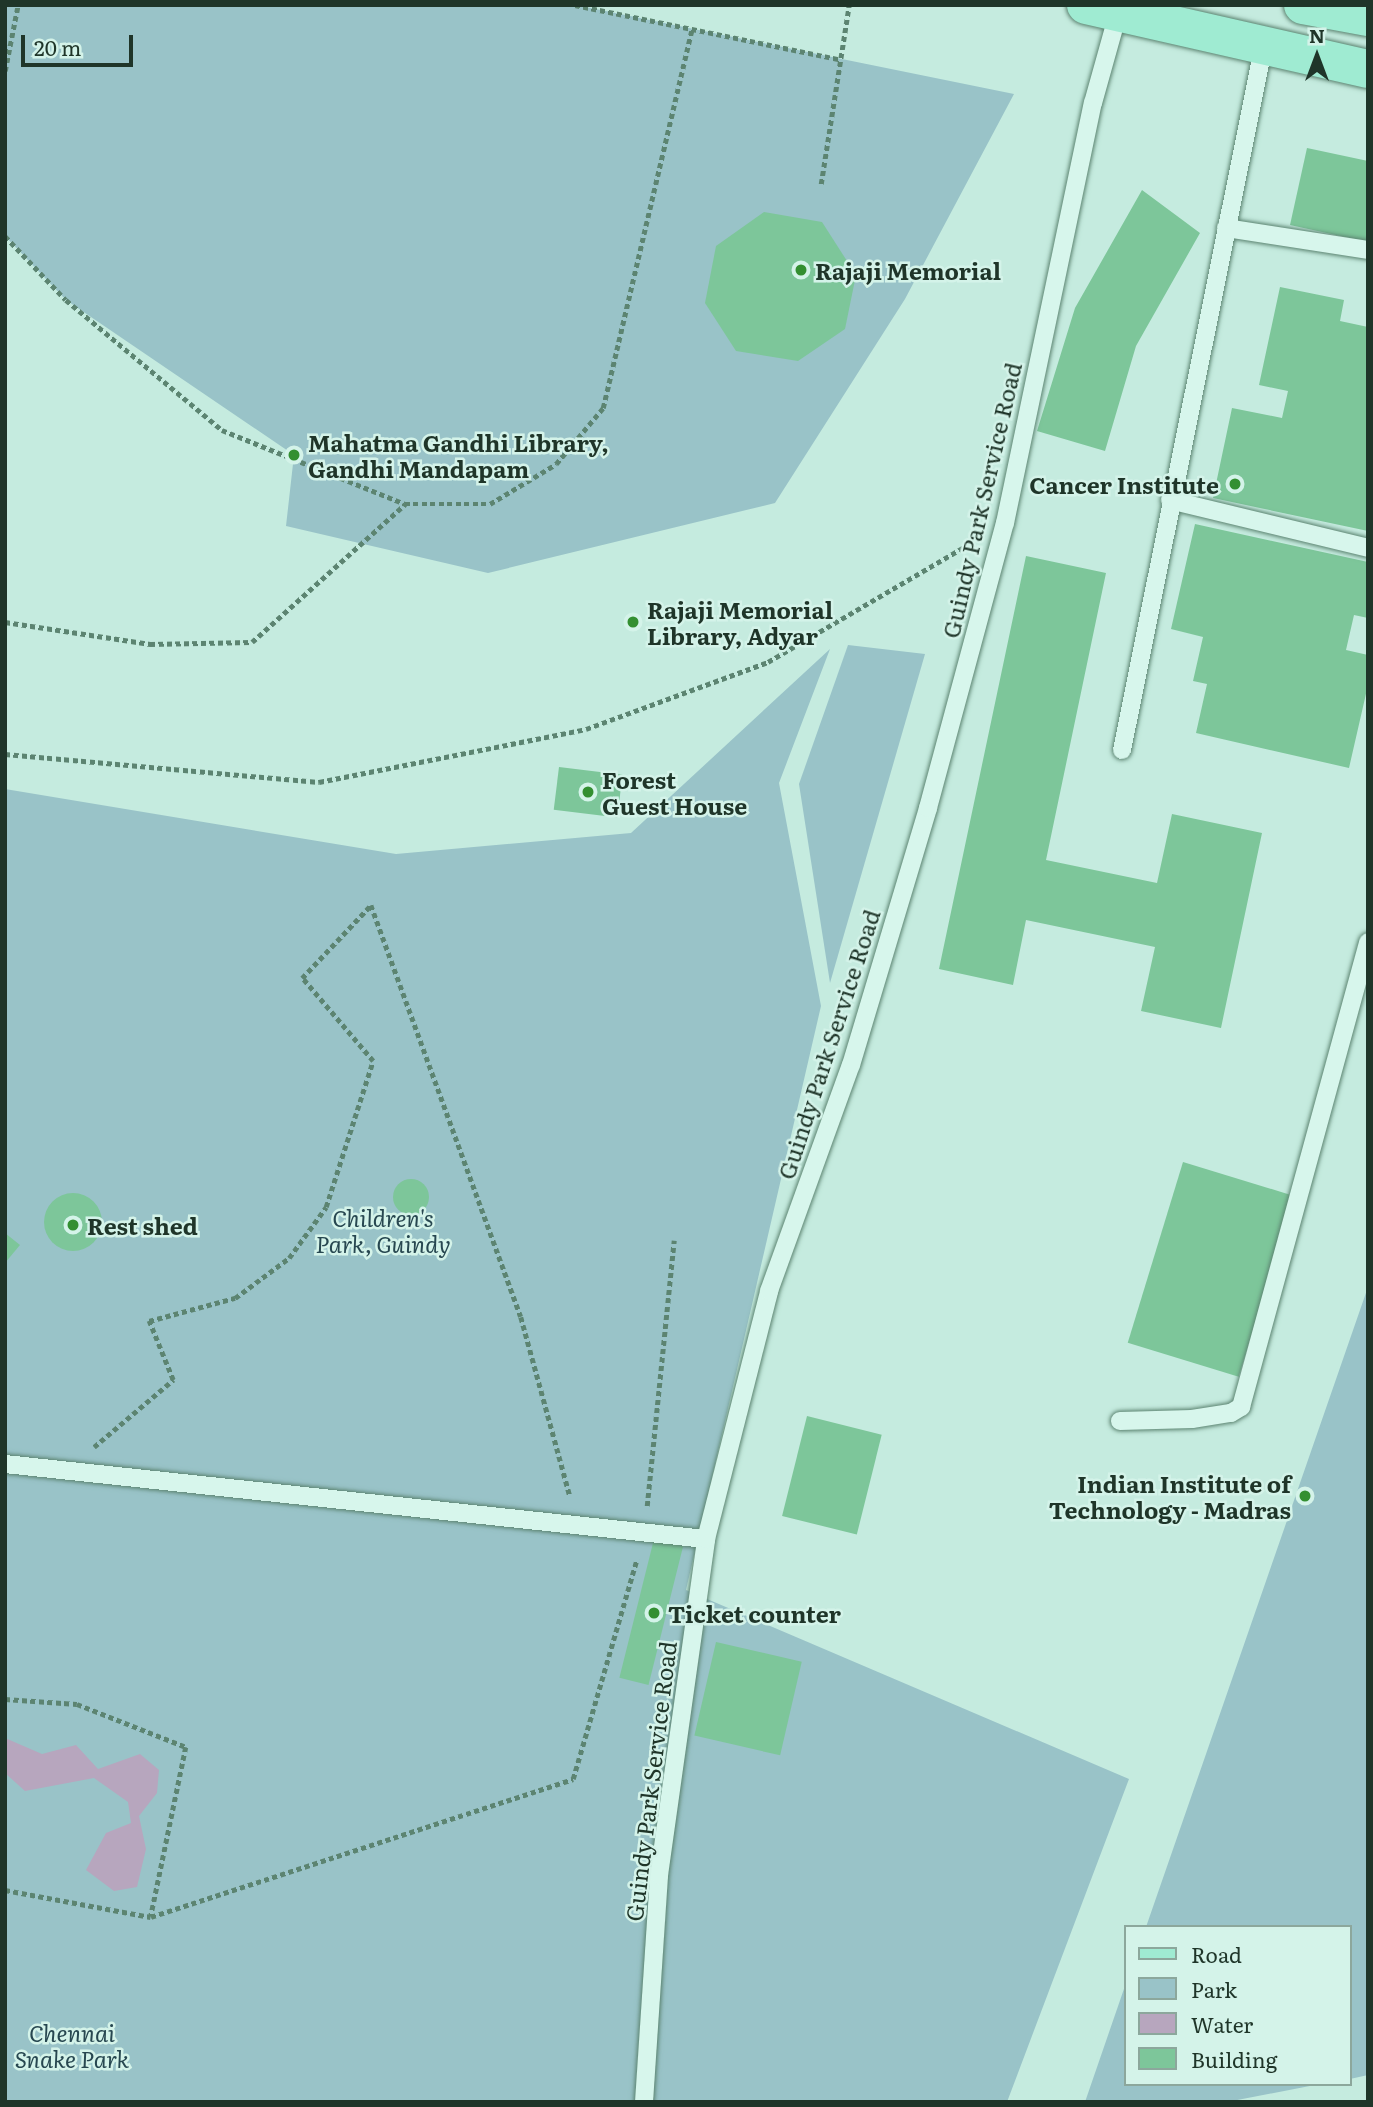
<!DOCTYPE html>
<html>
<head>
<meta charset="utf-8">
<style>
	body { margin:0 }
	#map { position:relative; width:1373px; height:2107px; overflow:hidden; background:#c5ebdf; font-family:Literata,serif }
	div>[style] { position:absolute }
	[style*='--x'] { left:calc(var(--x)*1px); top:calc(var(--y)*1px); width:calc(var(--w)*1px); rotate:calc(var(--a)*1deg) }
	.green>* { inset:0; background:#99c3c8 }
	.water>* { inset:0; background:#b7a6be }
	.building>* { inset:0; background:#7dc69a; transform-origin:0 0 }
	.round { border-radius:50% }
	.path>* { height:4.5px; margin-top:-2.25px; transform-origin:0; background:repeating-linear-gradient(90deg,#5c8471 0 5px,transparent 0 8.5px) }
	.roads { filter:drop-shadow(0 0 2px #5c8471) drop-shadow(0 0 2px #5c8471) }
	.service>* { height:18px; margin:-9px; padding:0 9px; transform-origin:9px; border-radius:9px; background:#d7f6ec }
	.primary>* { height:38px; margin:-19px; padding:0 19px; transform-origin:19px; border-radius:19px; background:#9febd2 }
	.dots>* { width:19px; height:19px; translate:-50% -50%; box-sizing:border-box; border:4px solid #d4f3e9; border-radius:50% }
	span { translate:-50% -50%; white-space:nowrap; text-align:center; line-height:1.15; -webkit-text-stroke:5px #d4f3e9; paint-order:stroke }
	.poi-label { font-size:23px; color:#1f3529; font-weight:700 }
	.left { translate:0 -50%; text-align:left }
	.right { translate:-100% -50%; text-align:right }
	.street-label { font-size:23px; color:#1f3529 }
	.park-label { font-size:23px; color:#274750; font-style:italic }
	.frame { position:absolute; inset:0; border:7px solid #1f3529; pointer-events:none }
	.legend { position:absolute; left:1124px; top:1925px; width:228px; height:161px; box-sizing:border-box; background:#d4f3e9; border:2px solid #8ca79c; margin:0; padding:9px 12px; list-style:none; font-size:21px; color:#1f3529 }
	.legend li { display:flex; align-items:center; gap:14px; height:35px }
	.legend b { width:35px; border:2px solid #8ca79c }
	.north { position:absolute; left:1282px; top:21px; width:70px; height:70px; -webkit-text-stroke:5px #d4f3e9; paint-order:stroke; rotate:0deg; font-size:19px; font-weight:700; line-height:28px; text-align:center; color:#1f3529 }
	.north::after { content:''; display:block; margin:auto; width:24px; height:32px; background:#1f3529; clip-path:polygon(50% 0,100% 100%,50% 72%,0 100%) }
	.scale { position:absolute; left:21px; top:35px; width:112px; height:32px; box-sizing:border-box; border:4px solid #1f3529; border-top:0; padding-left:9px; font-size:21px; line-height:24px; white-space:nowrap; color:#1f3529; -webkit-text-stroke:5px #d4f3e9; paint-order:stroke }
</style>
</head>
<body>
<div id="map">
	<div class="green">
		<i style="clip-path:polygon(5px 5px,576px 5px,1014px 94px,905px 299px,775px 503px,488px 573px,286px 526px,294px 455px,66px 300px,5px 236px)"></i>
		<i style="clip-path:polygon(848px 645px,925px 654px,830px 983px,799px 784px)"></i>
		<i style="clip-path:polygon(830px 649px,779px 783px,821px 1006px,686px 1590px,1129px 1779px,1007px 2102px,5px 2102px,5px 789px,396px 854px,631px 833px)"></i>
		<i style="clip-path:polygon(1368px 1287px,1368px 2075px,1350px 2079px,1350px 1927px,1146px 1927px)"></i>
		<i style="clip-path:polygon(1126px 1983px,1126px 2084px,1320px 2084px,1227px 2102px,1085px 2102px)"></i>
	</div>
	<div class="water">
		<i style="clip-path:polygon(5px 1738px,42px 1754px,76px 1745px,98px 1769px,140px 1754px,159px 1770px,157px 1793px,139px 1816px,146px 1849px,137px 1887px,114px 1891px,86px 1870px,106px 1833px,131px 1823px,128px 1802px,94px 1778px,25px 1791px,5px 1773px)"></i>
	</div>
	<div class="building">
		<i style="clip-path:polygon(1307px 148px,1368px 161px,1368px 242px,1290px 225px)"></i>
		<i style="clip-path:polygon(1142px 190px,1200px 233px,1136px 346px,1105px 451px,1037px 431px,1075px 308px)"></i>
		<i style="clip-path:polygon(764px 212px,822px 222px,856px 275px,845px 329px,798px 361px,736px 351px,705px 303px,716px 246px)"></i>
		<i style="clip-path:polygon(1280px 287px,1344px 300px,1340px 321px,1368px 327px,1368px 531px,1213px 498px,1232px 408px,1282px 418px,1288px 391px,1259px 385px)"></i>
		<i style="clip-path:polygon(1195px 524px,1368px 562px,1368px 618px,1354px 615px,1346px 650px,1368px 655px,1368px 685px,1349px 768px,1196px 733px,1207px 684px,1193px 681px,1203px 637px,1171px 629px)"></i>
		<i style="clip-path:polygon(1026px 556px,1106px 573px,1046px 860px,1157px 883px,1172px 814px,1262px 833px,1221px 1028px,1141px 1011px,1155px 947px,1026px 920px,1013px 985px,939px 969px)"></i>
		<i style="left:559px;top:767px;width:64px;height:43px;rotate:7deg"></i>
		<i style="left:1183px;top:1162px;width:116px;height:189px;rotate:17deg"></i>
		<i class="round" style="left:393px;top:1179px;width:36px;height:36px"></i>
		<i class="round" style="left:44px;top:1193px;width:58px;height:58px"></i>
		<i style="clip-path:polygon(5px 1233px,20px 1245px,5px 1263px)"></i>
		<i style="left:807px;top:1416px;width:77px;height:103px;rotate:14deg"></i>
		<i style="left:654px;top:1539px;width:30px;height:143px;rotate:14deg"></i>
		<i style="left:716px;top:1642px;width:88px;height:96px;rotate:13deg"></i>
	</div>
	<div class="path">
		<i style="--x:575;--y:5;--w:269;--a:11.6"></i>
		<i style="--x:5;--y:71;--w:67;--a:-78.9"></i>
		<i style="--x:821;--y:184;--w:181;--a:-81.1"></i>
		<i style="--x:5;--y:236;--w:88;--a:46.4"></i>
		<i style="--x:66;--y:300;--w:203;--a:39.8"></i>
		<i style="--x:222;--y:430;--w:197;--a:22"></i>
		<i style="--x:5;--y:622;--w:147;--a:8.6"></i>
		<i style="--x:150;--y:644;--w:102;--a:-1.1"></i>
		<i style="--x:252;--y:642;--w:206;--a:-42"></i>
		<i style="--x:405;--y:504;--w:85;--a:0"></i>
		<i style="--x:490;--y:504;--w:77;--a:-31.2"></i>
		<i style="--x:556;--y:464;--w:73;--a:-50"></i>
		<i style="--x:603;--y:408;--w:389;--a:-76.8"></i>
		<i style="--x:5;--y:754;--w:315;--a:5.1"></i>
		<i style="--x:319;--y:782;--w:272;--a:-11.2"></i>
		<i style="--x:586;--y:729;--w:194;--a:-20.2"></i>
		<i style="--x:768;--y:662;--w:233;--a:-30.4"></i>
		<i style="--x:94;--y:1447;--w:104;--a:-40.3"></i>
		<i style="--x:173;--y:1380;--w:64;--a:-112.1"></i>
		<i style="--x:149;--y:1321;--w:89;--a:-15"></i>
		<i style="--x:235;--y:1298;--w:67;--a:-36.5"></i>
		<i style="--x:289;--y:1258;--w:63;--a:-54"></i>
		<i style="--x:326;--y:1207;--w:153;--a:-72.2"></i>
		<i style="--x:373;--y:1061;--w:109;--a:-130.5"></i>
		<i style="--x:302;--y:978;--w:100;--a:-46.6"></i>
		<i style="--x:371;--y:905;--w:438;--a:70"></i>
		<i style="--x:521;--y:1317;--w:186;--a:74.7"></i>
		<i style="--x:647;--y:1506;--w:267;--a:-84.2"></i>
		<i style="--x:5;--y:1699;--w:72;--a:4"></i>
		<i style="--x:77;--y:1704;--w:117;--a:21.5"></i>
		<i style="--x:186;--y:1747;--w:173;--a:101.7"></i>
		<i style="--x:5;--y:1890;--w:148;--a:10.5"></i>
		<i style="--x:151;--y:1917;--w:444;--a:-18.1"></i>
		<i style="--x:573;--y:1779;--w:229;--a:-73.8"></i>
	</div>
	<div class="roads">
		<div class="service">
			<i style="--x:1226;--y:228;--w:144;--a:8.8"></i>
			<i style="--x:1170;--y:500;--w:204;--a:13.6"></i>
			<i style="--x:1122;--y:750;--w:720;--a:-78.63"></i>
			<i style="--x:1120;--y:1421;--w:72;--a:-1.6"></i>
			<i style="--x:1192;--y:1419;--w:39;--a:-9"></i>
			<i style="--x:1231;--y:1413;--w:12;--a:-31"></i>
			<i style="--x:1241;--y:1407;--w:482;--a:-74.7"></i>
			<i style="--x:5;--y:1464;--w:705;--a:6.11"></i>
			<i style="--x:644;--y:2102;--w:227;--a:-86.2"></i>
			<i style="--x:659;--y:1875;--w:339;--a:-82"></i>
			<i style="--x:706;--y:1539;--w:256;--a:-75.7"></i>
			<i style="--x:769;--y:1291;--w:240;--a:-70.1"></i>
			<i style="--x:851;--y:1065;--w:268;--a:-73.3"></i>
			<i style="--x:928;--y:808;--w:295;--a:-74.9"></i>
			<i style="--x:1005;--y:523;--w:429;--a:-78.2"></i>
			<i style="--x:1093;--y:103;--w:97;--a:-74.4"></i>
		</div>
		<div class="primary">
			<i style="--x:1086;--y:5;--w:289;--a:12.8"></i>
			<i style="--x:1303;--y:5;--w:66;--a:10.5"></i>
		</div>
	</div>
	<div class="dots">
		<i style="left:801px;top:270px;background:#338f31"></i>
		<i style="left:294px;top:455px;background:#338f31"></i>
		<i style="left:1235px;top:484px;background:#338f31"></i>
		<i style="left:633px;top:622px;background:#338f31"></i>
		<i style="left:588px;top:792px;background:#338f31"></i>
		<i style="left:73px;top:1225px;background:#338f31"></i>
		<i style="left:1305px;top:1496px;background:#338f31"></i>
		<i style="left:654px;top:1613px;background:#338f31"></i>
	</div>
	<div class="poi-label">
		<span class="left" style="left:815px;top:270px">Rajaji Memorial</span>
		<span class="left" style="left:308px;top:455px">Mahatma Gandhi Library,<br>Gandhi Mandapam</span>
		<span class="right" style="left:1219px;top:484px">Cancer Institute</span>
		<span class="left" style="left:647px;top:622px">Rajaji Memorial<br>Library, Adyar</span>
		<span class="left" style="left:602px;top:792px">Forest<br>Guest House</span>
		<span class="left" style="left:87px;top:1225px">Rest shed</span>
		<span class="right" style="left:1291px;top:1496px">Indian Institute of<br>Technology - Madras</span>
		<span class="left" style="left:668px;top:1613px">Ticket counter</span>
	</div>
	<div class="street-label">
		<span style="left:981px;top:500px;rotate:-77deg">Guindy Park Service Road</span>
		<span style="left:828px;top:1044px;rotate:-72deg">Guindy Park Service Road</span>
		<span style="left:650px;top:1781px;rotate:-83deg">Guindy Park Service Road</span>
	</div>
	<div class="park-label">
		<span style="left:383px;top:1230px">Children's<br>Park, Guindy</span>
		<span style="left:72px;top:2045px">Chennai<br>Snake Park</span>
	</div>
	<div class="frame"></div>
	<ul class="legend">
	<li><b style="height:9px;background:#9febd2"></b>Road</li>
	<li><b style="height:19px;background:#99c3c8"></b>Park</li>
	<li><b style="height:19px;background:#b7a6be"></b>Water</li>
	<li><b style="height:19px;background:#7dc69a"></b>Building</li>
	</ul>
	<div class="north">N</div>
	<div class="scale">20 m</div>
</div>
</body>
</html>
